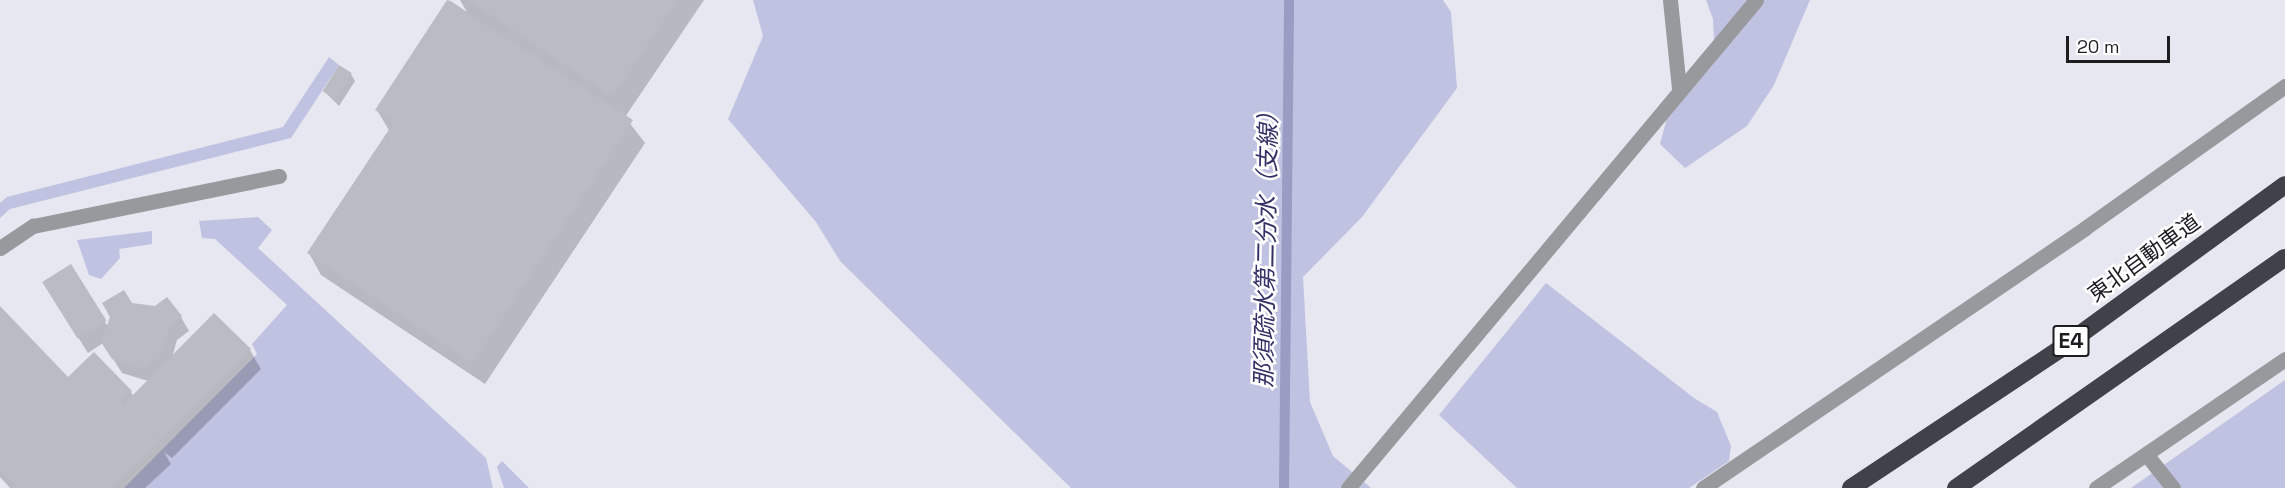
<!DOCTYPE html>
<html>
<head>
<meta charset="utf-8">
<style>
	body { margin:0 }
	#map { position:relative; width:2285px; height:488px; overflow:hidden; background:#e6e7f0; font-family:"Space Grotesk","Noto Sans JP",sans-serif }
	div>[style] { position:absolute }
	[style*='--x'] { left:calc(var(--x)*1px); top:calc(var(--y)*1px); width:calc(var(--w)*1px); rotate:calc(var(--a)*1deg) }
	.green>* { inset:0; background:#c0c2e1 }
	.shadow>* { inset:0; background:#0003 }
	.stream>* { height:10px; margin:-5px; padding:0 5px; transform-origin:5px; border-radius:5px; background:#999cc3 }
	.building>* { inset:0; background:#babbc3; transform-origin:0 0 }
	.lane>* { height:15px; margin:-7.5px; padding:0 7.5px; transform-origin:7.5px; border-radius:7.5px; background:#98999c }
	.street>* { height:15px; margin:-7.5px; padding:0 7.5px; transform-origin:7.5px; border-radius:7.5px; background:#98999c }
	.highway>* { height:18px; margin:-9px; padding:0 9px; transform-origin:9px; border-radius:9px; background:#414249 }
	span { translate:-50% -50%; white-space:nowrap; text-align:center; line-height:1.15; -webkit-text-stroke:5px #fff; paint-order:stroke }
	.shield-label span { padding:2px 4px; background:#fff; border:2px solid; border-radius:4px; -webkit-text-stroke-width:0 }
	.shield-label { font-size:21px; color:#1d1d20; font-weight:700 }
	.street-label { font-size:22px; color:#1d1d20 }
	.water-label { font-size:24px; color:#333165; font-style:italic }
	.scale { position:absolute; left:2066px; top:36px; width:104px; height:27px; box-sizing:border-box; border:3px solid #1d1d20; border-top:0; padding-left:8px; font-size:18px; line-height:21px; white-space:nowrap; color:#1d1d20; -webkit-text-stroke:4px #fff; paint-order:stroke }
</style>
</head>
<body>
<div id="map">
	<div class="green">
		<i style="clip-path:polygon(753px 0,1443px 0,1451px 12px,1457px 88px,1362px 217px,1303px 277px,1310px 402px,1333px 456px,1371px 488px,1071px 488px,840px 261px,816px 222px,728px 119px,763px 36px)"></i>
		<i style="clip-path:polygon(1706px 0,1810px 0,1774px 85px,1747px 126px,1685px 168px,1660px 144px,1667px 118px,1715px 62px,1713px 19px)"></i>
		<i style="clip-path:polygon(329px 57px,339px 65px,291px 138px,10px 209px,0 218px,0 203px,7px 197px,283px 127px)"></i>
		<i style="clip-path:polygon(258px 217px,272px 230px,258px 248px,486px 458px,493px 488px,124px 488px,257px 354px,252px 344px,287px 305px,215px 239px,202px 238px,199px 221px)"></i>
		<i style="clip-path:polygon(152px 231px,152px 244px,119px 249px,120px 258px,101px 279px,89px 275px,77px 240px)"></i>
		<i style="clip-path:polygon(1546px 283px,1694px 398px,1717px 412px,1731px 446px,1729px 461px,1689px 488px,1517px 488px,1439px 415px)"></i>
		<i style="clip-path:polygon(2285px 380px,2285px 488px,2131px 488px)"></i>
		<i style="clip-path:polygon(502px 461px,529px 488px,504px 488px,497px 467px)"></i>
	</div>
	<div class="shadow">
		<i style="clip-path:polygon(449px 0,467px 12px,460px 0,704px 0,625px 117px,645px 143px,485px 384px,321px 275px,309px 253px,390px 132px,377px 110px)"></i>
		<i style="clip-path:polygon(351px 74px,355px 81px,339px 106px,324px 91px)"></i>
		<i style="clip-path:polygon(71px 266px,108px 327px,131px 304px,181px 317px,189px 331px,177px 340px,172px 358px,250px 350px,261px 369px,172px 458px,164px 452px,171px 464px,145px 488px,10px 488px,0 477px,0 308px,68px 379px,131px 392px,133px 396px,148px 381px,122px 373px,103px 343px,88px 353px,52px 296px)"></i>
	</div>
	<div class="stream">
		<i style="--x:1284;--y:488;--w:488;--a:-89.4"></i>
	</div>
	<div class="building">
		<i style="clip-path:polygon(447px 0,633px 120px,472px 363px,307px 253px,394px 122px,375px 110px)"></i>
		<i style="clip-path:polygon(469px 0,677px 0,612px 97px)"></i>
		<i style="left:339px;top:65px;width:15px;height:31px;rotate:32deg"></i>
		<i style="left:71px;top:264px;width:67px;height:34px;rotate:58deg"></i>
		<i style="clip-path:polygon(124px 290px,132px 303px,155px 306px,167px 297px,182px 316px,170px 326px,160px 356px,145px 369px,112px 359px,101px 342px,110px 317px,102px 303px)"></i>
		<i style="clip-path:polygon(0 306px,68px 377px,94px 352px,132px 391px,121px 401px,124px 404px,214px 313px,251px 349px,160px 440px,148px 429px,160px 441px,110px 488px,17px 488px,0 470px)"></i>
	</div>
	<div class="lane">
		<i style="--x:0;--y:248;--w:40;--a:-34"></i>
		<i style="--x:33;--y:226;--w:251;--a:-11.5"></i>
	</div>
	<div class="street">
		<i style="--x:1670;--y:0;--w:88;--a:84.2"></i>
		<i style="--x:2146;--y:454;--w:43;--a:51.5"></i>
		<i style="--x:1348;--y:488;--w:636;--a:-50.1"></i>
		<i style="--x:1703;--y:488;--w:462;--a:-34.2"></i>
		<i style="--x:2085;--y:228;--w:245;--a:-35.4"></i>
		<i style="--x:2096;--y:488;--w:229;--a:-34.3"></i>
	</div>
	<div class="highway">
		<i style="--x:1851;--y:488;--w:251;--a:-33.6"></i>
		<i style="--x:2060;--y:349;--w:278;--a:-36.1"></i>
		<i style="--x:1956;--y:488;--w:401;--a:-35"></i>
	</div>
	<div class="shield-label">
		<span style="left:2071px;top:341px">E4</span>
	</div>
	<div class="street-label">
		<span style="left:2144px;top:258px;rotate:-36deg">東北自動車道</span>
	</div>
	<div class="water-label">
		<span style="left:1266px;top:244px;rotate:-89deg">那須疏水第二分水（支線）</span>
	</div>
	<div class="scale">20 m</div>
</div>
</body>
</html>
